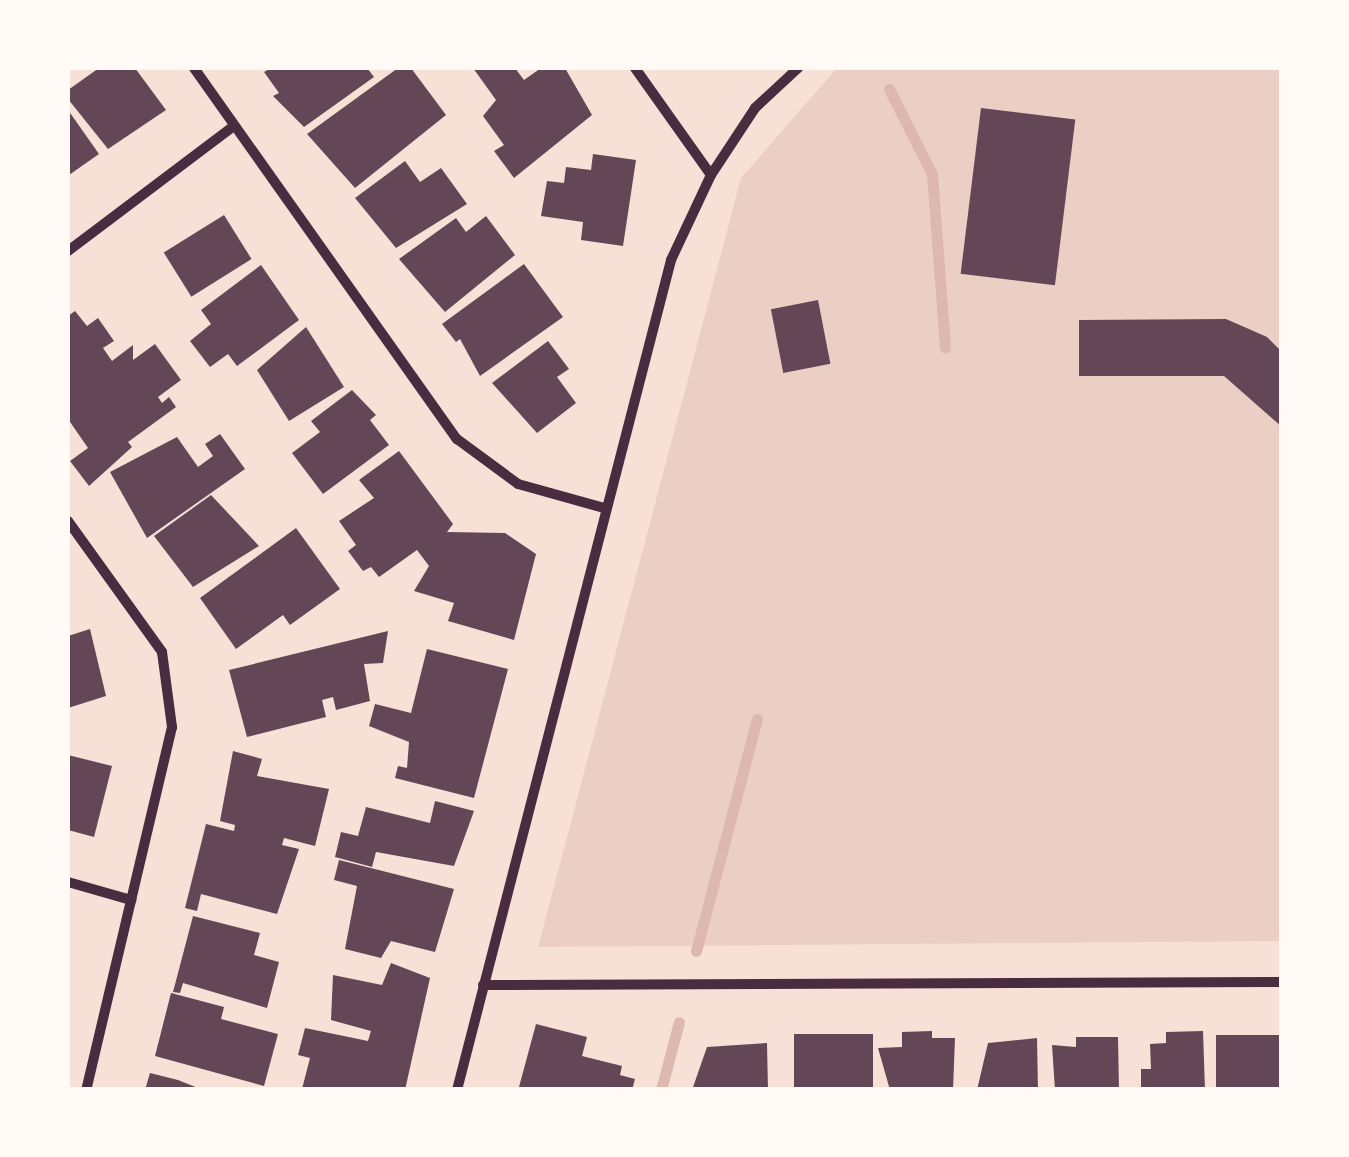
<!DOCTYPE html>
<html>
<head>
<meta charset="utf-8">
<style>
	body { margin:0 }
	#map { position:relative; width:1349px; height:1157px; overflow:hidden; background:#f7e1d7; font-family:"Space Grotesk",sans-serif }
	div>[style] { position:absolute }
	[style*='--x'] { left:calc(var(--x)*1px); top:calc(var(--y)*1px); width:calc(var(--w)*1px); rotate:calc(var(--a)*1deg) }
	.green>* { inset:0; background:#ebcfc5 }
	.stream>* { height:11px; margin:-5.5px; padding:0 5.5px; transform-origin:5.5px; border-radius:5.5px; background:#dcb8b0 }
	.building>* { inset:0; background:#644757; transform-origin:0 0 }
	.minor>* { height:10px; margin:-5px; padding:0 5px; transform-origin:5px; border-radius:5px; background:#4a2c40 }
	span { translate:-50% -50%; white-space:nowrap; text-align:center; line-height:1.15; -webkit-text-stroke:8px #fffaf5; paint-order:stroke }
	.frame { position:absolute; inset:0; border:70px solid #fffaf5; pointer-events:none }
</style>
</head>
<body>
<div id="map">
	<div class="green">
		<i style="clip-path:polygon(837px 68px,1281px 68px,1281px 941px,538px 947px,741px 178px)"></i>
	</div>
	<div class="stream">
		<i style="--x:889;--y:89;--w:95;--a:63.2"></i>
		<i style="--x:932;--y:174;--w:174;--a:85.7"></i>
		<i style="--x:696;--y:951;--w:240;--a:-75.3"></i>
		<i style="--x:661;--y:1090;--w:70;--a:-75.2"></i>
	</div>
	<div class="building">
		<i style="clip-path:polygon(99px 68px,135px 68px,166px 110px,108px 149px,68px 99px,68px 90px)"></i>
		<i style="clip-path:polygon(271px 68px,367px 68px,374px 77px,304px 127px,273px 96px,279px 93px,264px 72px)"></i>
		<i style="clip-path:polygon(398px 68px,411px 68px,446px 115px,355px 188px,307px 134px)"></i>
		<i style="clip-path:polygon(473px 68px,515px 68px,524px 80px,541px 68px,565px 68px,592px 115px,514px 178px,494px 151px,504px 145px,483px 116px,496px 100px)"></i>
		<i style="left:981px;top:108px;width:95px;height:167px;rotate:7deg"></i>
		<i style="clip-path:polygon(68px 110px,99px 154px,69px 175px,68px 173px)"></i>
		<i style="clip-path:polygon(593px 154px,636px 160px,623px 246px,581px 240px,583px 222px,541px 216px,547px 181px,564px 183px,566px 167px,591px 170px)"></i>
		<i style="clip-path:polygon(405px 161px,420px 182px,441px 168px,467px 204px,396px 248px,355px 198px)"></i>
		<i style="left:224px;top:215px;width:52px;height:71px;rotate:58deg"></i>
		<i style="clip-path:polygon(486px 216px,515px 255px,445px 312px,399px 259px,456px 218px,466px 232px)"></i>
		<i style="clip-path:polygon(524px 264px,563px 317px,480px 376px,460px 339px,456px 342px,442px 324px)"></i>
		<i style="clip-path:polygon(261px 265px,299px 320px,237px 366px,228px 354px,210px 367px,190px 341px,211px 324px,201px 310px)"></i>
		<i style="left:818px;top:300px;width:65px;height:48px;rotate:79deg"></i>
		<i style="clip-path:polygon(75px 311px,87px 326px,98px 318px,114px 341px,103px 348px,112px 361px,133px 345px,133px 360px,155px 344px,181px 380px,158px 397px,162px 403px,169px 397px,176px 407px,128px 442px,132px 447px,89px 486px,70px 461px,88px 448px,68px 419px,68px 316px)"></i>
		<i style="clip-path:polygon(1226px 319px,1267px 337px,1282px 352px,1282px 427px,1224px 376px,1079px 376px,1079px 320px)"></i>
		<i style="clip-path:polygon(306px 327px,344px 387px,289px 421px,257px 370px)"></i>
		<i style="clip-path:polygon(548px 341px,569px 369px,557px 377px,576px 403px,537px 433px,492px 383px)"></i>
		<i style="clip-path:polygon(352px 390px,376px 415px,370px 420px,389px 445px,323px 494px,292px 453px,320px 432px,311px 421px)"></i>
		<i style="clip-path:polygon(220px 434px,245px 469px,147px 538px,110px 472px,177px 437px,198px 467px,213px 456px,205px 444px)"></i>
		<i style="clip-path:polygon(399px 451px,453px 524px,447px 532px,505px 533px,536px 554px,514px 640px,448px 621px,454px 603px,414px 591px,429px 566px,417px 550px,379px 577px,371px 567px,363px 571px,348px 551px,356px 545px,339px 521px,374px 498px,359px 480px)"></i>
		<i style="clip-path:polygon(211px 495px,259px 546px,193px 587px,154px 536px)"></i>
		<i style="clip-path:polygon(296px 528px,340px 589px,290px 625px,283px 615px,236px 649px,200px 598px)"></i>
		<i style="clip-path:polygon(90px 629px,106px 696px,68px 708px,68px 636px)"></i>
		<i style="clip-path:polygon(388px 631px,383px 663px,364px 664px,370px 701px,336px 710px,333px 697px,322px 700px,326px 717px,247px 737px,229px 670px)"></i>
		<i style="clip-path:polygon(427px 649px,508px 669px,474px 798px,395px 778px,398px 766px,407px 768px,409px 742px,369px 726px,375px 704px,411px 713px)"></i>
		<i style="clip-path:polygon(233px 751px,262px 759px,257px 776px,329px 789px,315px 846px,284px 838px,282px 845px,299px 849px,277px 914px,201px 894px,197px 911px,185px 908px,206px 824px,234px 831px,235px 825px,220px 821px)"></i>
		<i style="clip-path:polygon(68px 755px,112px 766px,94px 837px,68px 830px)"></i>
		<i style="clip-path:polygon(435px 801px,474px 811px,454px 866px,376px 852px,372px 867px,335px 857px,341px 832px,358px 836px,366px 807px,430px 823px)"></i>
		<i style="clip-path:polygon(339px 860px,454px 889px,435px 952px,391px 941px,381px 958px,345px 949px,357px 886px,334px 880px)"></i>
		<i style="clip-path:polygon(193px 916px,260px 933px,254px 955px,279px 962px,267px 1008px,183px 983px,180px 993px,173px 992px)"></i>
		<i style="clip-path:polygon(391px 963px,430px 978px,405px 1090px,302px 1089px,310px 1058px,298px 1055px,305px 1028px,368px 1041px,371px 1031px,331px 1020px,333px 975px,382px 985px)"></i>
		<i style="clip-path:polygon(171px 993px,224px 1007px,221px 1019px,278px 1034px,264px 1086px,155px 1056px)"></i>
		<i style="clip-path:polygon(536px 1024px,587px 1037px,582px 1056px,622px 1066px,620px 1075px,635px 1079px,632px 1090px,519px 1087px)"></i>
		<i style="clip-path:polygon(932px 1031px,932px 1038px,955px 1038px,953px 1090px,890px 1090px,878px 1048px,902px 1047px,902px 1032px)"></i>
		<i style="clip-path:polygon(1203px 1031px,1205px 1090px,1141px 1090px,1141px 1069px,1151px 1069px,1150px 1044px,1166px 1043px,1166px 1032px)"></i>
		<i style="left:873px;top:1034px;width:56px;height:79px;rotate:90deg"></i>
		<i style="left:1282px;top:1035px;width:55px;height:66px;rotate:90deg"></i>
		<i style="clip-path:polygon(1076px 1037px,1118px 1037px,1119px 1090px,1055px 1090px,1052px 1045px,1076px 1047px)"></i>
		<i style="clip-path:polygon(1037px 1038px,1038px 1090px,977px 1090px,988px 1043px)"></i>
		<i style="clip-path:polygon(767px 1043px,768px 1090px,692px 1090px,707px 1047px)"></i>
		<i style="clip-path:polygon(150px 1073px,178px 1080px,203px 1090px,145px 1090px)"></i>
	</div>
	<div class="minor">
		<i style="--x:194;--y:68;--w:455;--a:54.7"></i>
		<i style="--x:457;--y:439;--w:76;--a:36.4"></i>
		<i style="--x:518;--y:484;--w:89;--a:15.6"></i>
		<i style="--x:635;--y:68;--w:131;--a:54.6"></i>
		<i style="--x:68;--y:251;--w:208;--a:-37"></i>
		<i style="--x:68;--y:521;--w:161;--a:54.3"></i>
		<i style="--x:162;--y:652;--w:76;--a:82.4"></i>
		<i style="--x:172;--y:727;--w:373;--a:103.3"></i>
		<i style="--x:68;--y:882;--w:66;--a:15.9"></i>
		<i style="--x:483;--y:985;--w:799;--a:-0.22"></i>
		<i style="--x:457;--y:1090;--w:857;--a:-75.54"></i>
		<i style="--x:671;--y:260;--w:94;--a:-64.8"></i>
		<i style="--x:711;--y:175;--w:80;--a:-56.7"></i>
		<i style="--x:755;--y:108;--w:59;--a:-42.9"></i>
	</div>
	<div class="frame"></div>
</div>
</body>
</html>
